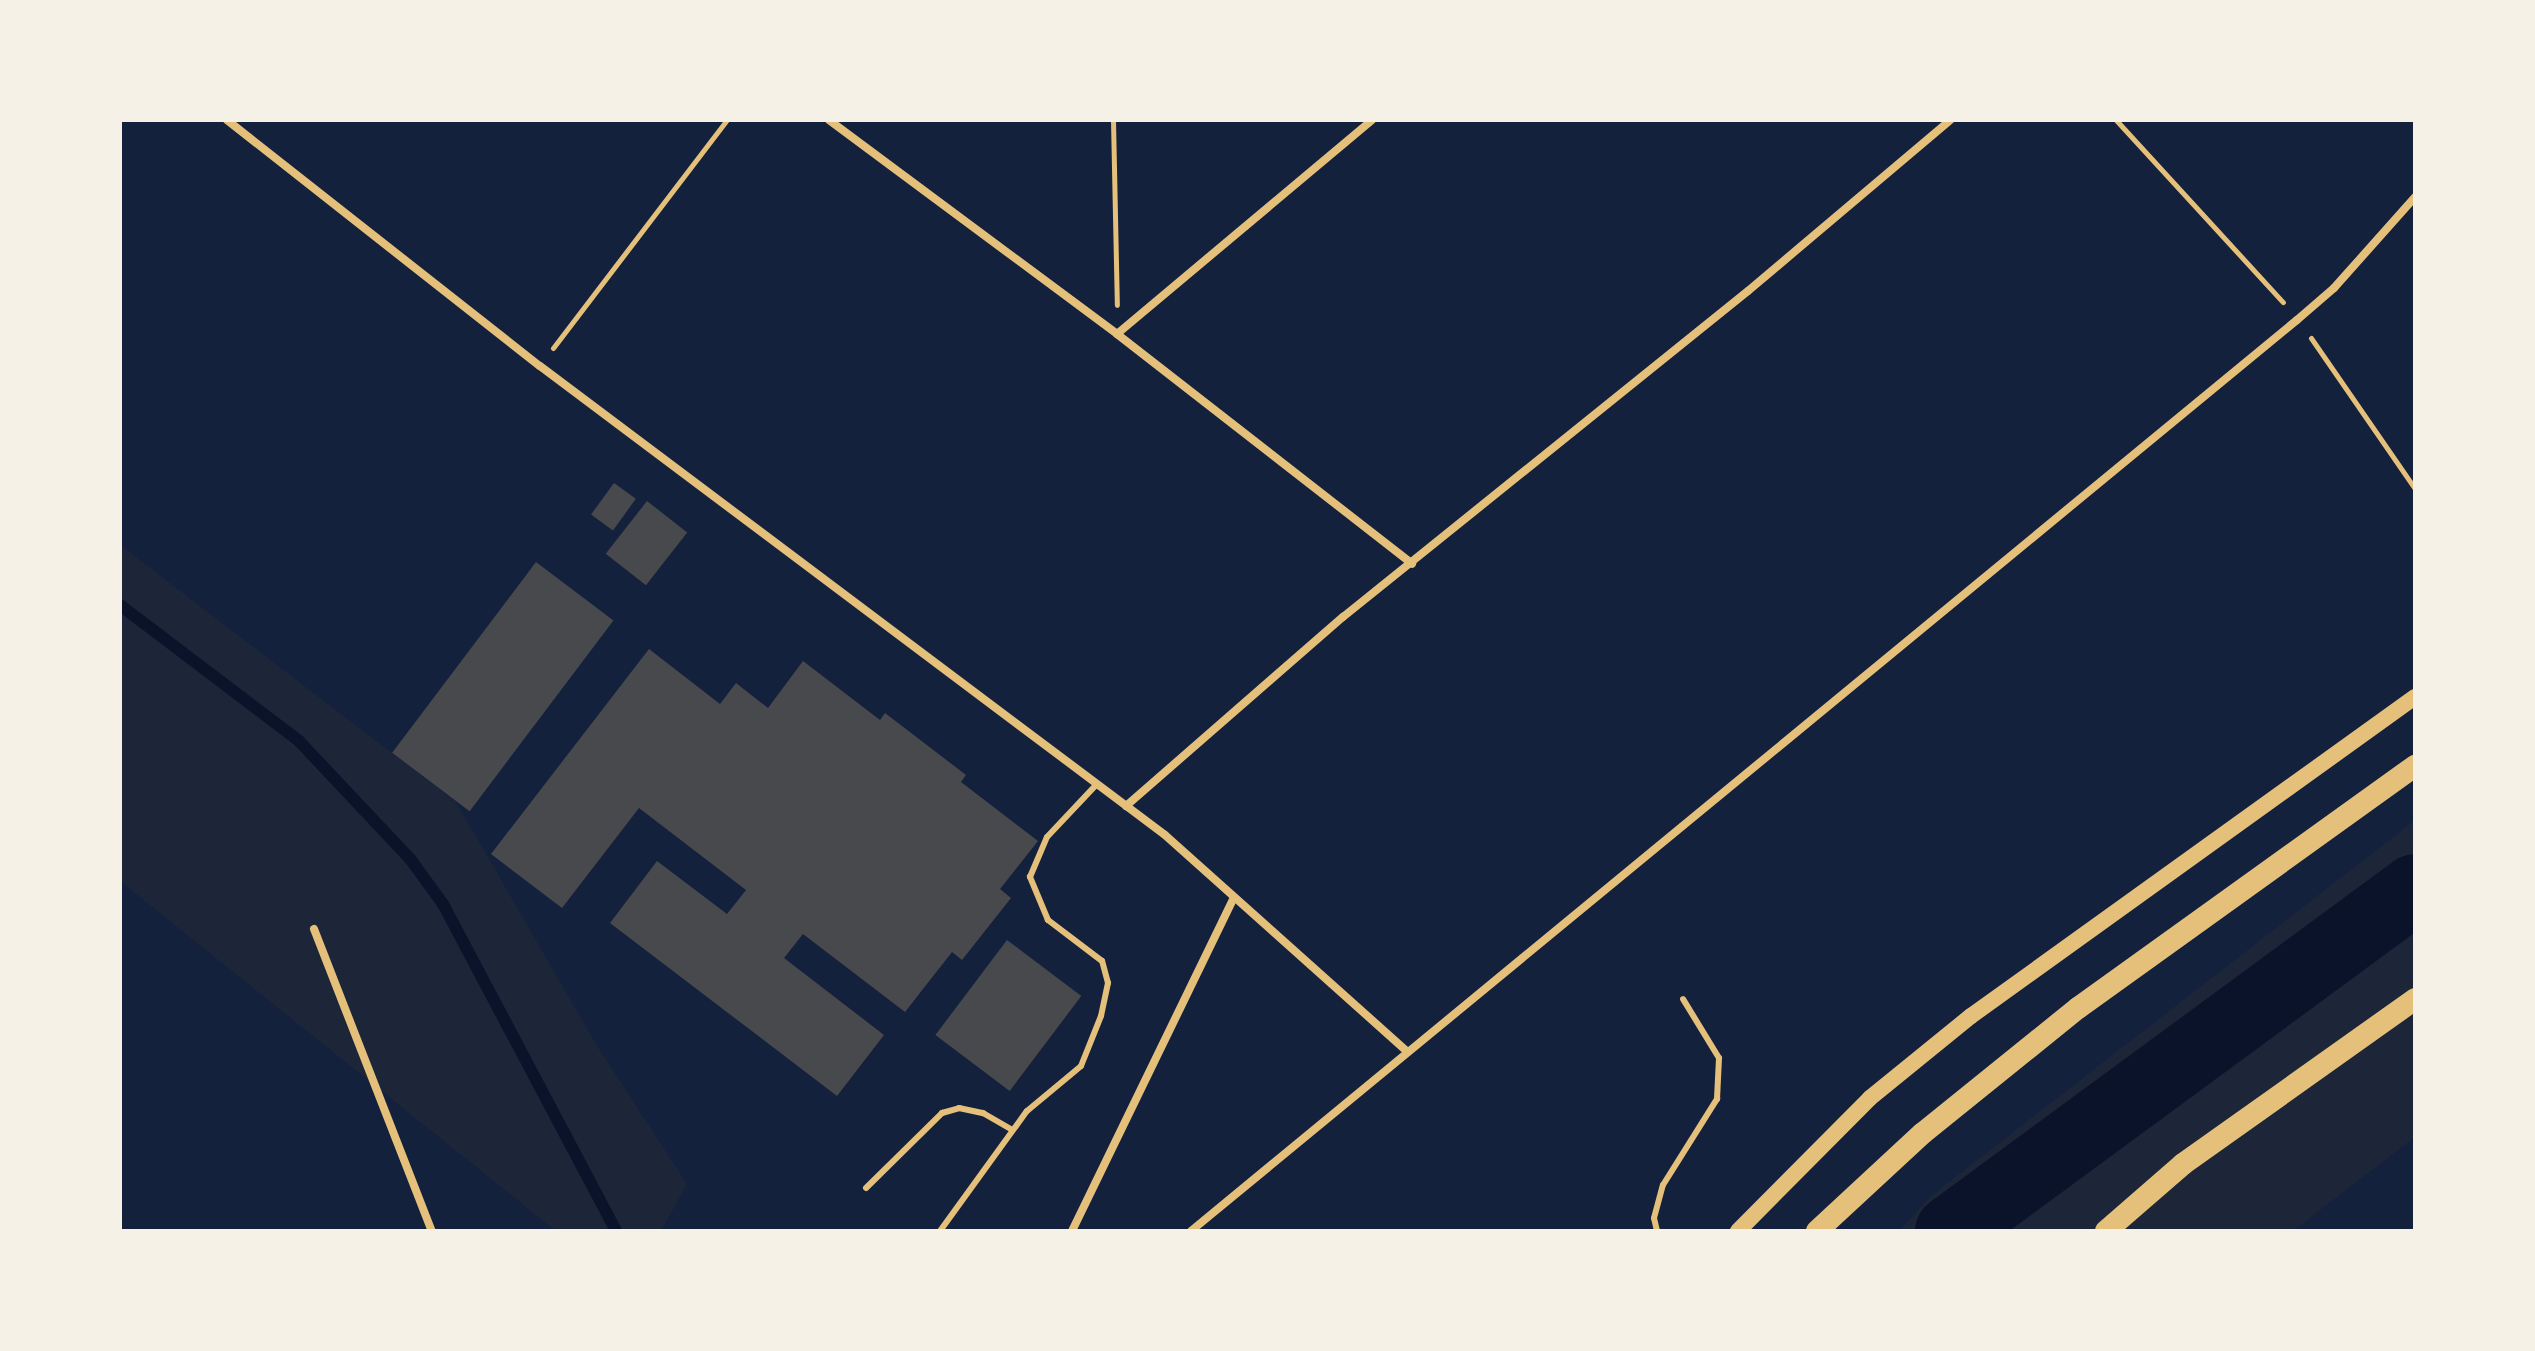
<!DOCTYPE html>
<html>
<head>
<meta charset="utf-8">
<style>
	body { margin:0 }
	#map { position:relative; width:2535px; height:1351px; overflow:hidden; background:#14213d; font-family:Manrope,sans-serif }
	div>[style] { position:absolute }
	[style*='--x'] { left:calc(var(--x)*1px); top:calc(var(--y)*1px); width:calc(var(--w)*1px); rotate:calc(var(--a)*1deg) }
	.green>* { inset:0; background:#1d2539 }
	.stream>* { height:12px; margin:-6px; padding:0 6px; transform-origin:6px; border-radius:6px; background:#0b132b }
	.river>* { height:70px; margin:-35px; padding:0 35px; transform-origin:35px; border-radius:35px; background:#0b132b }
	.building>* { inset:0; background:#48494c; transform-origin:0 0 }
	.path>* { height:5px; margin:-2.5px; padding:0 2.5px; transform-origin:2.5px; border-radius:2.5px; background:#e5c07b }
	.service>* { height:6px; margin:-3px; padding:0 3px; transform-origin:3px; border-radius:3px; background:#e5c07b }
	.minor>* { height:8px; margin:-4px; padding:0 4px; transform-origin:4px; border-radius:4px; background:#e5c07b }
	.secondary>* { height:16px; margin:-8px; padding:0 8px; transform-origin:8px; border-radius:8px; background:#e5c07b }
	.trunk>* { height:22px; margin:-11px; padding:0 11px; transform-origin:11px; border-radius:11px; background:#e5c07b }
	span { translate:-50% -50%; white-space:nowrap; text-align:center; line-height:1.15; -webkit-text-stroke:6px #f6f1e7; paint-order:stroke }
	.frame { position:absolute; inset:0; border:122px solid #f6f1e7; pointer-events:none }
</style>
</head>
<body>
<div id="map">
	<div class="green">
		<i style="clip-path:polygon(120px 545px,456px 802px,597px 1046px,687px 1184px,661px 1231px,556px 1231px,120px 881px)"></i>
		<i style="clip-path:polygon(2415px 820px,2415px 1137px,2293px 1231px,1899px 1231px,1931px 1196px)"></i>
	</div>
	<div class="stream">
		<i style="--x:120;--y:605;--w:225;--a:37.2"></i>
		<i style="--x:299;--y:741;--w:163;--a:46.7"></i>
		<i style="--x:411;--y:860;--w:54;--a:54"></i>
		<i style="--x:443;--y:904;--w:370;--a:62.1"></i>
	</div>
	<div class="river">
		<i style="--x:1950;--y:1231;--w:577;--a:-36.33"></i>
	</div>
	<div class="building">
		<i style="left:614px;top:483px;width:27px;height:39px;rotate:36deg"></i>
		<i style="left:647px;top:501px;width:51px;height:67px;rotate:38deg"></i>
		<i style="left:536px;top:562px;width:97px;height:239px;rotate:37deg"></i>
		<i style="clip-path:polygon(649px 649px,720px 704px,736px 683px,768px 708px,803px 661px,880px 720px,885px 713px,966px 775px,961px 782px,1038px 841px,1000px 889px,1011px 898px,962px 960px,952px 952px,905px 1012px,803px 934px,784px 958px,884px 1035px,837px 1096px,610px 923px,657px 861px,727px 914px,746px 890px,639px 808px,562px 908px,491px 854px)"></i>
		<i style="left:1007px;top:940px;width:93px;height:119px;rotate:37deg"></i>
	</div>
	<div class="path">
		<i style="--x:1113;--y:120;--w:185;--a:88.8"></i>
		<i style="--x:2116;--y:120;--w:247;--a:47.5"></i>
		<i style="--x:2311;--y:338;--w:183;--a:55.4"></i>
		<i style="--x:553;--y:348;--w:287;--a:-52.7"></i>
	</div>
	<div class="service">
		<i style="--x:866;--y:1188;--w:107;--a:-44.6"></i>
		<i style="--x:942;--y:1113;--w:18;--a:-16"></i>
		<i style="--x:959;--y:1108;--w:25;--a:12"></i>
		<i style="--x:983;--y:1113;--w:34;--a:30"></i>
		<i style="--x:940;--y:1231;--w:148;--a:-54.1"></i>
		<i style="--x:1027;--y:1111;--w:70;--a:-39.8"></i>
		<i style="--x:1081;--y:1066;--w:54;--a:-68.2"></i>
		<i style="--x:1101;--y:1016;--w:34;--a:-78"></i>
		<i style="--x:1108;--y:983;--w:23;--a:-105"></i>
		<i style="--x:1102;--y:961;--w:68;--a:-142.8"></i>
		<i style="--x:1048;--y:920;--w:47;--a:-112.7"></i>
		<i style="--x:1030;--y:877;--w:43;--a:-67"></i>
		<i style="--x:1047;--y:837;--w:73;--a:-46.7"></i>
		<i style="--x:1657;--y:1231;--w:13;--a:-103"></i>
		<i style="--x:1654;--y:1218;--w:34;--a:-75"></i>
		<i style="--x:1663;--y:1185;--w:102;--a:-57.9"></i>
		<i style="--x:1717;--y:1099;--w:41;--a:-87.2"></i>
		<i style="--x:1719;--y:1058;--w:69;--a:-121.4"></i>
	</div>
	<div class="minor">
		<i style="--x:227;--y:120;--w:398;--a:38.2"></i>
		<i style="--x:540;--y:366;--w:781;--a:36.88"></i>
		<i style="--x:1165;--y:835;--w:324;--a:41.8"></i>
		<i style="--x:829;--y:120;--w:359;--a:36.6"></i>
		<i style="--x:1117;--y:334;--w:374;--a:37.9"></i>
		<i style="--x:1117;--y:334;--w:333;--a:-40"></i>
		<i style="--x:1126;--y:806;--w:288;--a:-41.1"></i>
		<i style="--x:1343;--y:617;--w:520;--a:-38.83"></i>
		<i style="--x:1748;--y:291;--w:265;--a:-40.2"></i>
		<i style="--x:314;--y:929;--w:324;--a:68.7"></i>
		<i style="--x:1072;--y:1231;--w:371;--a:-64.1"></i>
		<i style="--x:1191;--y:1231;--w:1433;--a:-39.48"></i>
		<i style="--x:2297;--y:320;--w:49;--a:-40.9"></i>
		<i style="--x:2334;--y:288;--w:122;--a:-48.3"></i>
	</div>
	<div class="secondary">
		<i style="--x:1738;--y:1231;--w:187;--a:-45.2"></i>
		<i style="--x:1870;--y:1098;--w:130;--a:-39.1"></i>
		<i style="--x:1971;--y:1016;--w:547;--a:-35.7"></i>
	</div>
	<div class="trunk">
		<i style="--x:1817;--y:1231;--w:144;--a:-42.8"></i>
		<i style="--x:1923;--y:1133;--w:199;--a:-38.9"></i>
		<i style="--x:2078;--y:1008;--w:415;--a:-35.7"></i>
		<i style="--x:2106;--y:1231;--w:102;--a:-41"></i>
		<i style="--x:2183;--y:1164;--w:285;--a:-35.4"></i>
	</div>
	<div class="frame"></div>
</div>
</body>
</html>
